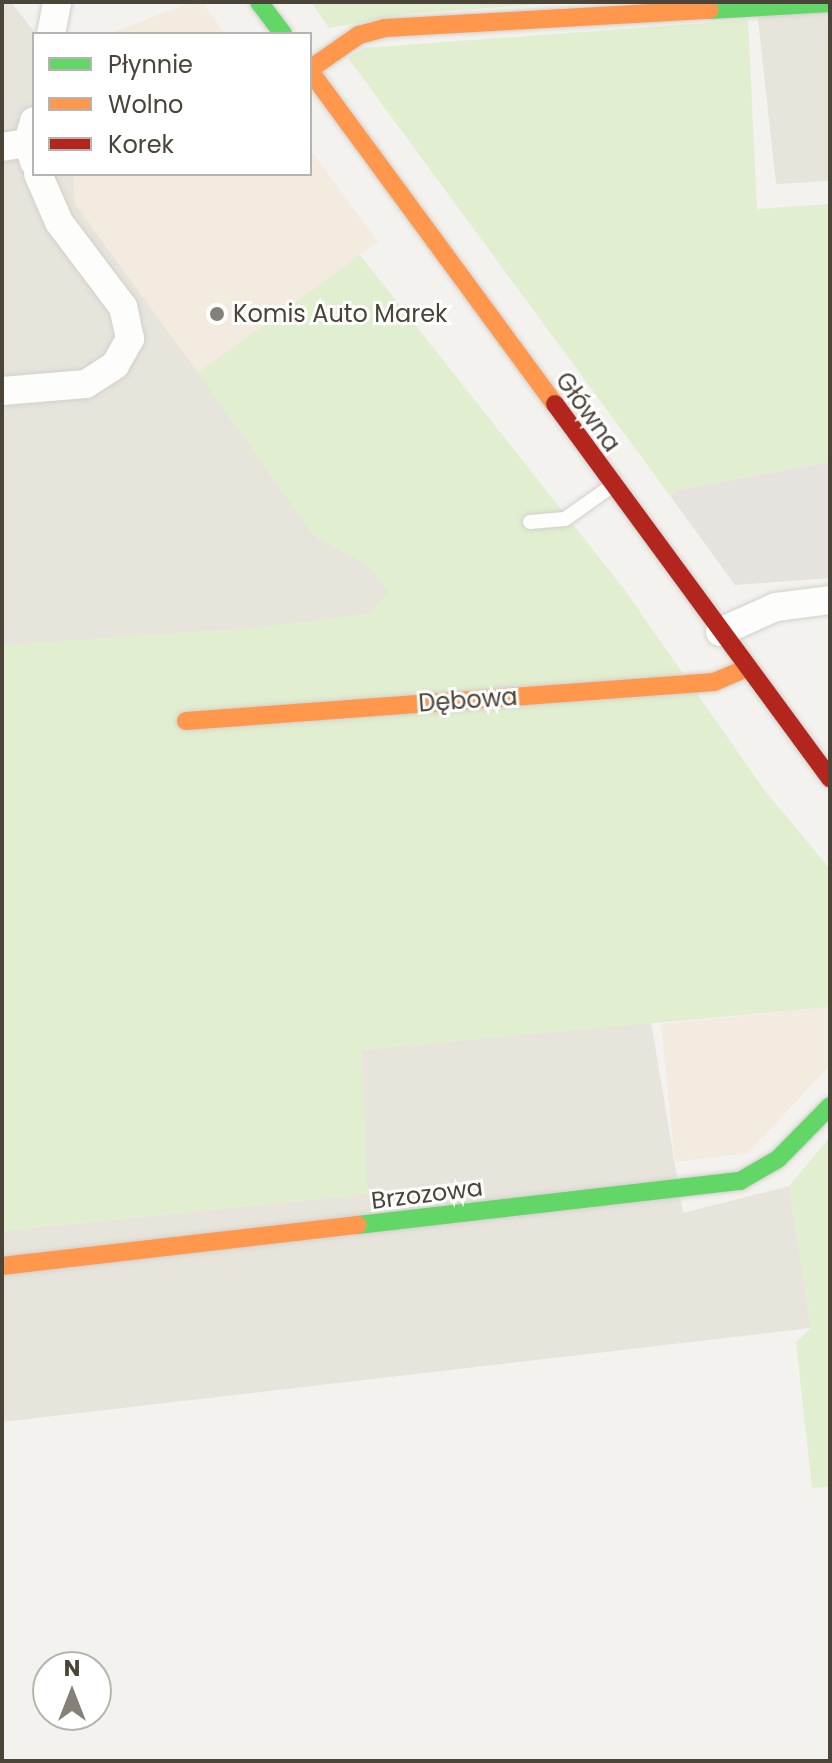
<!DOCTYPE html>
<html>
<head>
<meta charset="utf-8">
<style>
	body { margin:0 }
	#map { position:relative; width:832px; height:1763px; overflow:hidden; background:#f4f2ee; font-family:Poppins,sans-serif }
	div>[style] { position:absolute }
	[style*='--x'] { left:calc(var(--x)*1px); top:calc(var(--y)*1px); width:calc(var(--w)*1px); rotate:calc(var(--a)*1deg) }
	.residential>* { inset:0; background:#e7e4dc }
	.commercial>* { inset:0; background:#f3ebdf }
	.industrial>* { inset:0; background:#e6e2de }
	.green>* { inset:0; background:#e1eecf }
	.roads { filter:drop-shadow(0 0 2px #d2d0cb) drop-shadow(0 0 2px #d2d0cb) }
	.lane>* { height:14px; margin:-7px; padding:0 7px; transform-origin:7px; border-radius:7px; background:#fdfdfc }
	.street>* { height:28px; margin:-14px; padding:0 14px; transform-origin:14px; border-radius:14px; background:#fdfdfc }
	.fast>* { height:18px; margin:-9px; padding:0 9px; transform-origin:9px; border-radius:9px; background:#63d668 }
	.slow>* { height:18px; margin:-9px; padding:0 9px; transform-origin:9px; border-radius:9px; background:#ff974d }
	.jam>* { height:18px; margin:-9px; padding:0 9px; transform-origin:9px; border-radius:9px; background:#b3261e }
	.dots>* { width:22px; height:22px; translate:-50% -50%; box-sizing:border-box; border:4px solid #fff; border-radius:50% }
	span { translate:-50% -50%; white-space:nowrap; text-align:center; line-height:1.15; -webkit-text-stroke:6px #fff; paint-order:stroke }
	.poi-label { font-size:24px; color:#4b4439 }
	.left { translate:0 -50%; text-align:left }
	.street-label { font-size:24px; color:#4b4439 }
	.frame { position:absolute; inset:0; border:4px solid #4b4439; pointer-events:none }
	.legend { position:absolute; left:32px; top:32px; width:280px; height:144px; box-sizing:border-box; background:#fff; border:2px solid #b7b4b0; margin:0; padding:10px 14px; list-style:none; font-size:24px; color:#4b4439 }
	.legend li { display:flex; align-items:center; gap:16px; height:40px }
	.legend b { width:40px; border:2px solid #b7b4b0 }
	.north { position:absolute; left:32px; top:1651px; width:80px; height:80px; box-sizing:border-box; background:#fff; border:2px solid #b7b4b0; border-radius:50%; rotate:0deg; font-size:22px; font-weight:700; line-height:32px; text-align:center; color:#4b4439 }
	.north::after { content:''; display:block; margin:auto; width:28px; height:36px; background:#868178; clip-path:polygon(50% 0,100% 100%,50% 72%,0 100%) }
</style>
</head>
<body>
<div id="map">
	<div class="residential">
		<i style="clip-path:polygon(2px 2px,11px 2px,36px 34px,34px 174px,145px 174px,504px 636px,2px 645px)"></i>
		<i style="clip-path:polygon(756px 2px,830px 2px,830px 181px,776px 184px)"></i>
		<i style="clip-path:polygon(651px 1022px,683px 1213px,789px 1186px,811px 1328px,2px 1422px,2px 1231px,367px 1194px,361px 1050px)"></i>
	</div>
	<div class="commercial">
		<i style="clip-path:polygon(193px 2px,202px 2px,225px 34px,107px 34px)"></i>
		<i style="clip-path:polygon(310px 149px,378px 242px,198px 373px,75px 204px,73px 174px,310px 174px)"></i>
		<i style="clip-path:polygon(830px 1007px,830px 1065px,748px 1153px,675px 1162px,661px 1024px)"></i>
	</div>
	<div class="industrial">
		<i style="clip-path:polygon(830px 462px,830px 578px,735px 585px,671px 497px,677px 490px)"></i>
	</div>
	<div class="green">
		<i style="clip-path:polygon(311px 2px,568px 2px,406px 14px,329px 28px)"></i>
		<i style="clip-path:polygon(748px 20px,757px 209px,830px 204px,830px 462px,677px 490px,671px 497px,348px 58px,364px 48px)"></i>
		<i style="clip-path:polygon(360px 255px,624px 589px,765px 791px,830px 869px,830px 1007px,362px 1050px,368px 1194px,2px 1231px,2px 645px,261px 627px,370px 613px,388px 592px,369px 566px,314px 536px,198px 373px)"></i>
		<i style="clip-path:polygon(830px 1137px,830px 1487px,812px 1488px,796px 1342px,811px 1328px,789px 1186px)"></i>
	</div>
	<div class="roads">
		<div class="lane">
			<i style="--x:530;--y:522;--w:35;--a:-5"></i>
			<i style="--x:565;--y:519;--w:54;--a:-35.2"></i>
		</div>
		<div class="street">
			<i style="--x:51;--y:34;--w:33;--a:-79"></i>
			<i style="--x:34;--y:121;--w:23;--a:105"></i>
			<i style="--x:28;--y:143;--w:20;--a:72"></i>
			<i style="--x:2;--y:147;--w:26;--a:-9"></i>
			<i style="--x:2;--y:391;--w:84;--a:-4.8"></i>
			<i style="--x:86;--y:384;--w:35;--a:-33"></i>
			<i style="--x:115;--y:365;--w:30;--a:-60"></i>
			<i style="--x:130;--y:339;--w:33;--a:-102"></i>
			<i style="--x:123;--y:307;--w:106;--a:-127"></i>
			<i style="--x:59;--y:222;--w:52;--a:-113.6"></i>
			<i style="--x:720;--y:632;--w:61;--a:-24.1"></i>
			<i style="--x:776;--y:607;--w:54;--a:-7.4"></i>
		</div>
		<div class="fast">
			<i style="--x:259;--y:2;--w:40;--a:53"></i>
			<i style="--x:710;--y:10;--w:120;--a:-3.3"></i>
			<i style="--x:358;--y:1225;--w:385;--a:-6.6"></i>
			<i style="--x:740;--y:1181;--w:44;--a:-30.1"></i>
			<i style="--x:778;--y:1159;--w:74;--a:-45.5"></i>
		</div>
		<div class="slow">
			<i style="--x:310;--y:69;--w:60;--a:-34.8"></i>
			<i style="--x:359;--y:35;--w:27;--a:-15"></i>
			<i style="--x:385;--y:28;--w:325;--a:-3.2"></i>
			<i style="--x:310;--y:71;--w:413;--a:53.7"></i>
			<i style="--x:186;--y:721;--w:529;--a:-4.22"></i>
			<i style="--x:714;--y:682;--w:36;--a:-23"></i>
			<i style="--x:2;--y:1266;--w:358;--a:-6.6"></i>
		</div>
		<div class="jam">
			<i style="--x:555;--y:404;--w:465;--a:53.7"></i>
		</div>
	</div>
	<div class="dots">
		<i style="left:217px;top:314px;background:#868178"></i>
	</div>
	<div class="poi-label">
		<span class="left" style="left:233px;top:314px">Komis Auto Marek</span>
	</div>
	<div class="street-label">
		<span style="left:588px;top:412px;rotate:54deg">Główna</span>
		<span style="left:468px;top:700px;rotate:-4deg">Dębowa</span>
		<span style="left:427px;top:1194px;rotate:-7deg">Brzozowa</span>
	</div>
	<div class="frame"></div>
	<ul class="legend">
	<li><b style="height:10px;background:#63d668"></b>Płynnie</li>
	<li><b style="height:10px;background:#ff974d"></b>Wolno</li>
	<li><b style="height:10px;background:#b3261e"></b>Korek</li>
	</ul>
	<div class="north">N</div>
</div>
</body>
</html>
